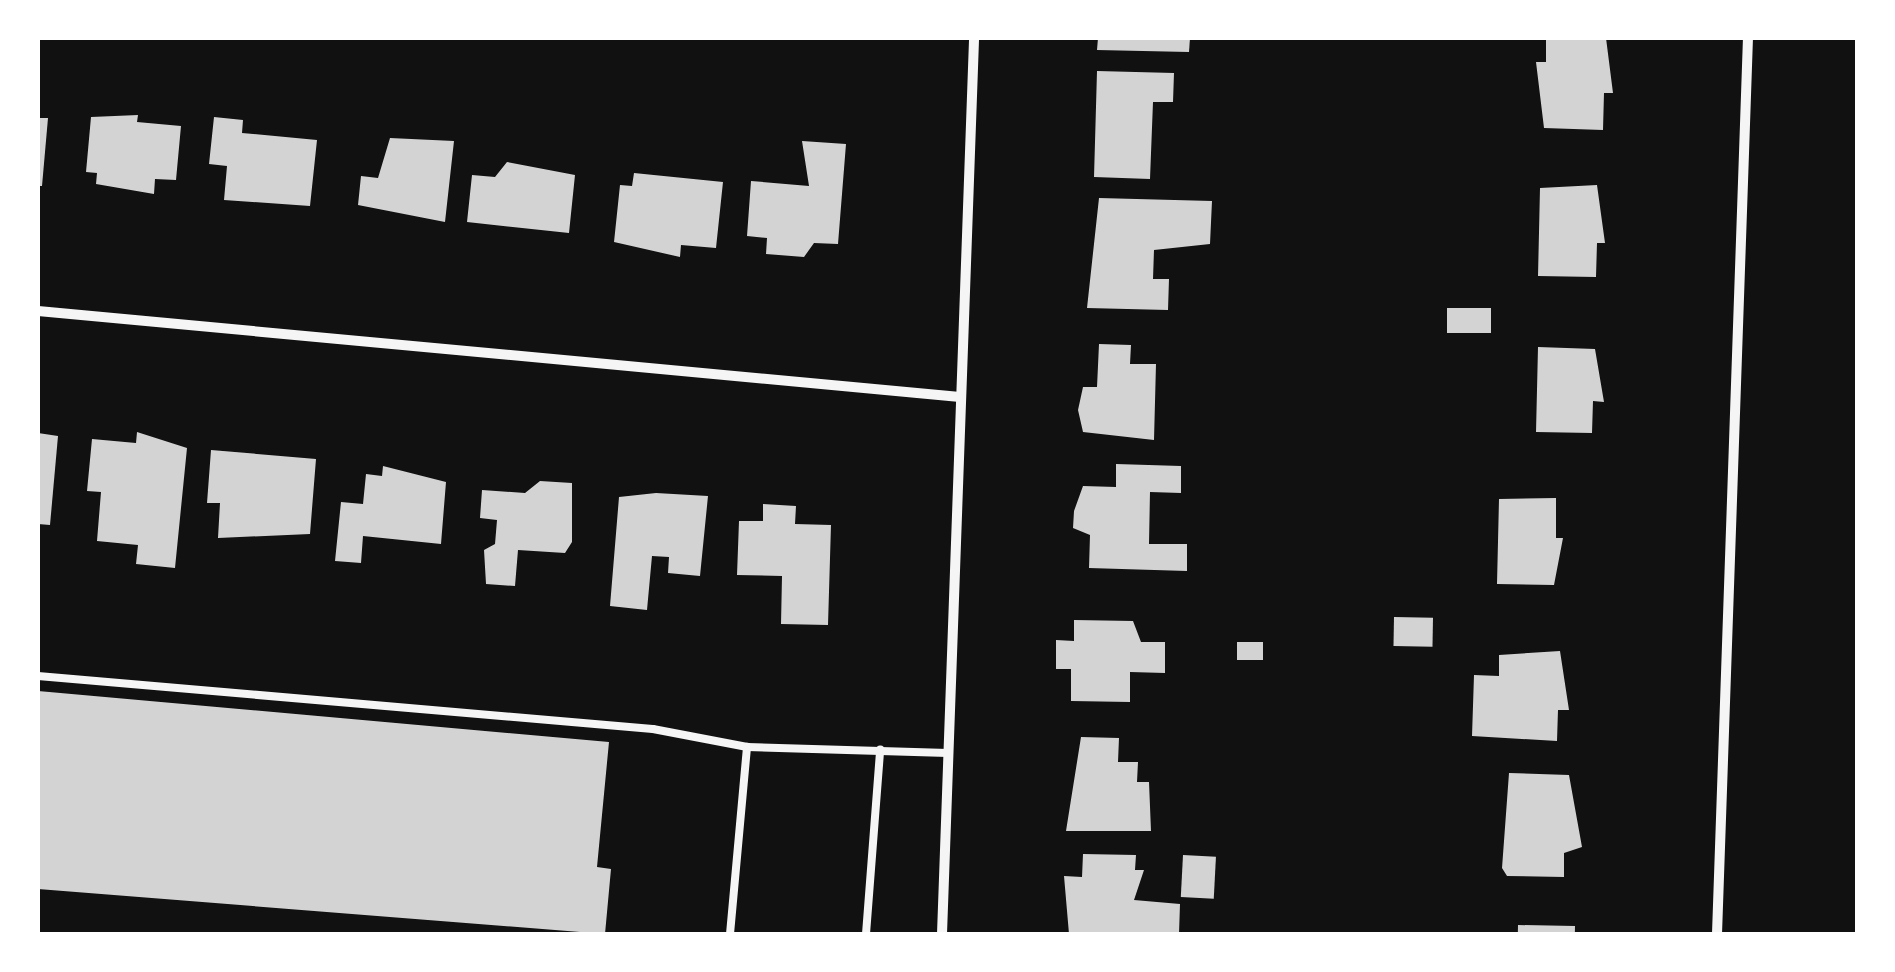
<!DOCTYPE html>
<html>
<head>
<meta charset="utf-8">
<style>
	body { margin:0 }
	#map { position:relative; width:1895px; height:972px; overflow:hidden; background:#111; font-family:Poppins,sans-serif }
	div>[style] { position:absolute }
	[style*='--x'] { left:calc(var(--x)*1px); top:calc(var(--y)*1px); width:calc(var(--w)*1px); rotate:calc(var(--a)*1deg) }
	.building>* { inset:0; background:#d3d3d3; transform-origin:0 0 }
	.service>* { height:8px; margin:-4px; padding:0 4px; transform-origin:4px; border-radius:4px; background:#f5f5f5 }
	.minor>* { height:10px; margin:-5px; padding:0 5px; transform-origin:5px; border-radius:5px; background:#f5f5f5 }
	span { translate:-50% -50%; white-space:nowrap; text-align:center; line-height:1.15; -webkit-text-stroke:10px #fff; paint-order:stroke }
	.frame { position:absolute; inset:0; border:40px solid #fff; pointer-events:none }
</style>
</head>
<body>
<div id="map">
	<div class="building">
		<i style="clip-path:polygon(1098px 38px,1190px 38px,1189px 52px,1097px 50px)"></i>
		<i style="clip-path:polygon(1546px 38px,1606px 38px,1613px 93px,1604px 93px,1603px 130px,1544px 128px,1536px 62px,1546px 62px)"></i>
		<i style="clip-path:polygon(1097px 71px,1174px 73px,1173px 102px,1153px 102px,1150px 179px,1094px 177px)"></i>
		<i style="clip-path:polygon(138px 115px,137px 122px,181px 126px,176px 180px,155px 179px,154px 194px,96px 184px,97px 173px,86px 172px,91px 117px)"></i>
		<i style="clip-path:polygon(214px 117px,243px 120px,242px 133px,317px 140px,310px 206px,224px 200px,227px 166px,209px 164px)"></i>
		<i style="clip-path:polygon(38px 118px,48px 118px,42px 186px,38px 186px)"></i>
		<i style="clip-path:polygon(390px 138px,454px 141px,445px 222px,358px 205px,361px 176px,378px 178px)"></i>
		<i style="clip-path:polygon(802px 141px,846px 144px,838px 244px,814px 243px,804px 257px,766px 254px,767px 238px,747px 236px,751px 181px,809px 186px)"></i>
		<i style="clip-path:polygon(507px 162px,575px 175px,569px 233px,467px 222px,472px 175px,495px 177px)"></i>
		<i style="clip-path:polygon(634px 173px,723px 182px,716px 248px,681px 245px,680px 257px,614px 242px,620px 185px,632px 186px)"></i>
		<i style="clip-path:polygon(1597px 185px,1605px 243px,1597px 243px,1596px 277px,1538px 276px,1540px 188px)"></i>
		<i style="clip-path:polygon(1099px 198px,1212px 201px,1210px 244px,1154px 250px,1153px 279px,1169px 279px,1168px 310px,1087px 308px)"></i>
		<i style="left:1447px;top:308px;width:44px;height:25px"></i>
		<i style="clip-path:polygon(1099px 344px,1131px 345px,1130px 364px,1156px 364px,1154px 440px,1083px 432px,1078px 410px,1083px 387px,1097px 387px)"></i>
		<i style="clip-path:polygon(1538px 347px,1595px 349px,1604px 402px,1593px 401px,1592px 433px,1536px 432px)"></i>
		<i style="clip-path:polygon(137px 432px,187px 448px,175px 568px,136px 564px,138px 545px,97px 541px,101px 492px,87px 491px,92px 439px,136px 443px)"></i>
		<i style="clip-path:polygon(38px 433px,58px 436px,50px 525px,38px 524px)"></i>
		<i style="clip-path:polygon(211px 450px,316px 459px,310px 534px,218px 538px,220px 503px,207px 503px)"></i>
		<i style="clip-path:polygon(1116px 464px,1181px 466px,1181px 493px,1150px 492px,1149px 544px,1187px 544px,1187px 571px,1089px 568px,1090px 535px,1073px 528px,1074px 511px,1083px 486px,1116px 487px)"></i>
		<i style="clip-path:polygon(383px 466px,446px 482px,441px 544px,363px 536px,361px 563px,335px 561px,341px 502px,363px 504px,366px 474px,382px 476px)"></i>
		<i style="clip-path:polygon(540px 481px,572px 483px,572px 542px,565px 553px,518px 550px,515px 586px,486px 584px,484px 550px,495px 544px,497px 520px,480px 518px,482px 490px,525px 493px)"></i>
		<i style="clip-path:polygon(656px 493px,708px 496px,700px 576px,668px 573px,669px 557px,652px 556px,647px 610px,610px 606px,619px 497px)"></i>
		<i style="clip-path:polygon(1556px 498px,1556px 538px,1563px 538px,1554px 585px,1497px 584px,1499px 499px)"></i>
		<i style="clip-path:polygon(763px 504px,796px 506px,795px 524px,831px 525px,828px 625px,781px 624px,782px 576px,737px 575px,739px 521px,763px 521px)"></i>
		<i style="left:1394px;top:617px;width:39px;height:29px;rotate:1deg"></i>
		<i style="clip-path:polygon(1074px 620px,1133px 621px,1141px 642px,1165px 642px,1165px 673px,1130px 672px,1130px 702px,1071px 701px,1071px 669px,1056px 669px,1056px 640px,1074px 641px)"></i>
		<i style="left:1237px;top:642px;width:26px;height:18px"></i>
		<i style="clip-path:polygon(1560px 651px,1569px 710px,1558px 710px,1557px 741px,1472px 736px,1474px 675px,1499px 676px,1499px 655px)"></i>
		<i style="clip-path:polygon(38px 691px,609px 742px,597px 867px,611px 869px,605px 934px,38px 889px)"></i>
		<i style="clip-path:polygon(1081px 737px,1119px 738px,1118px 762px,1138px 762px,1137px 782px,1149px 782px,1151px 831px,1066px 831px)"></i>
		<i style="clip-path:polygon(1509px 773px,1569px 775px,1582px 847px,1564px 853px,1564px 877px,1507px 876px,1502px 868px)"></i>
		<i style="clip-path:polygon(1083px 854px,1136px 855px,1135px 870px,1144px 870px,1134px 900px,1180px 904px,1179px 934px,1069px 934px,1064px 876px,1082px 877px)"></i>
		<i style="left:1183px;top:855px;width:33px;height:42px;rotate:3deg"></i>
		<i style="left:1518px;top:925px;width:57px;height:9px;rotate:1deg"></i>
	</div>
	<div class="service">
		<i style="--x:38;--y:676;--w:617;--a:4.93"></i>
		<i style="--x:653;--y:729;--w:96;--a:10.8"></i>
		<i style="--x:730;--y:934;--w:188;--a:-84.8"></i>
		<i style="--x:747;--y:747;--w:201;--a:1.7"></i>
		<i style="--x:866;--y:934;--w:185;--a:-85.6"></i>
	</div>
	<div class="minor">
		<i style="--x:38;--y:311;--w:926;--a:5.33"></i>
		<i style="--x:942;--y:934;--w:897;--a:-87.95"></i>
		<i style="--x:1717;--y:934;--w:897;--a:-88.02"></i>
	</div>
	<div class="frame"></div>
</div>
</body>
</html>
